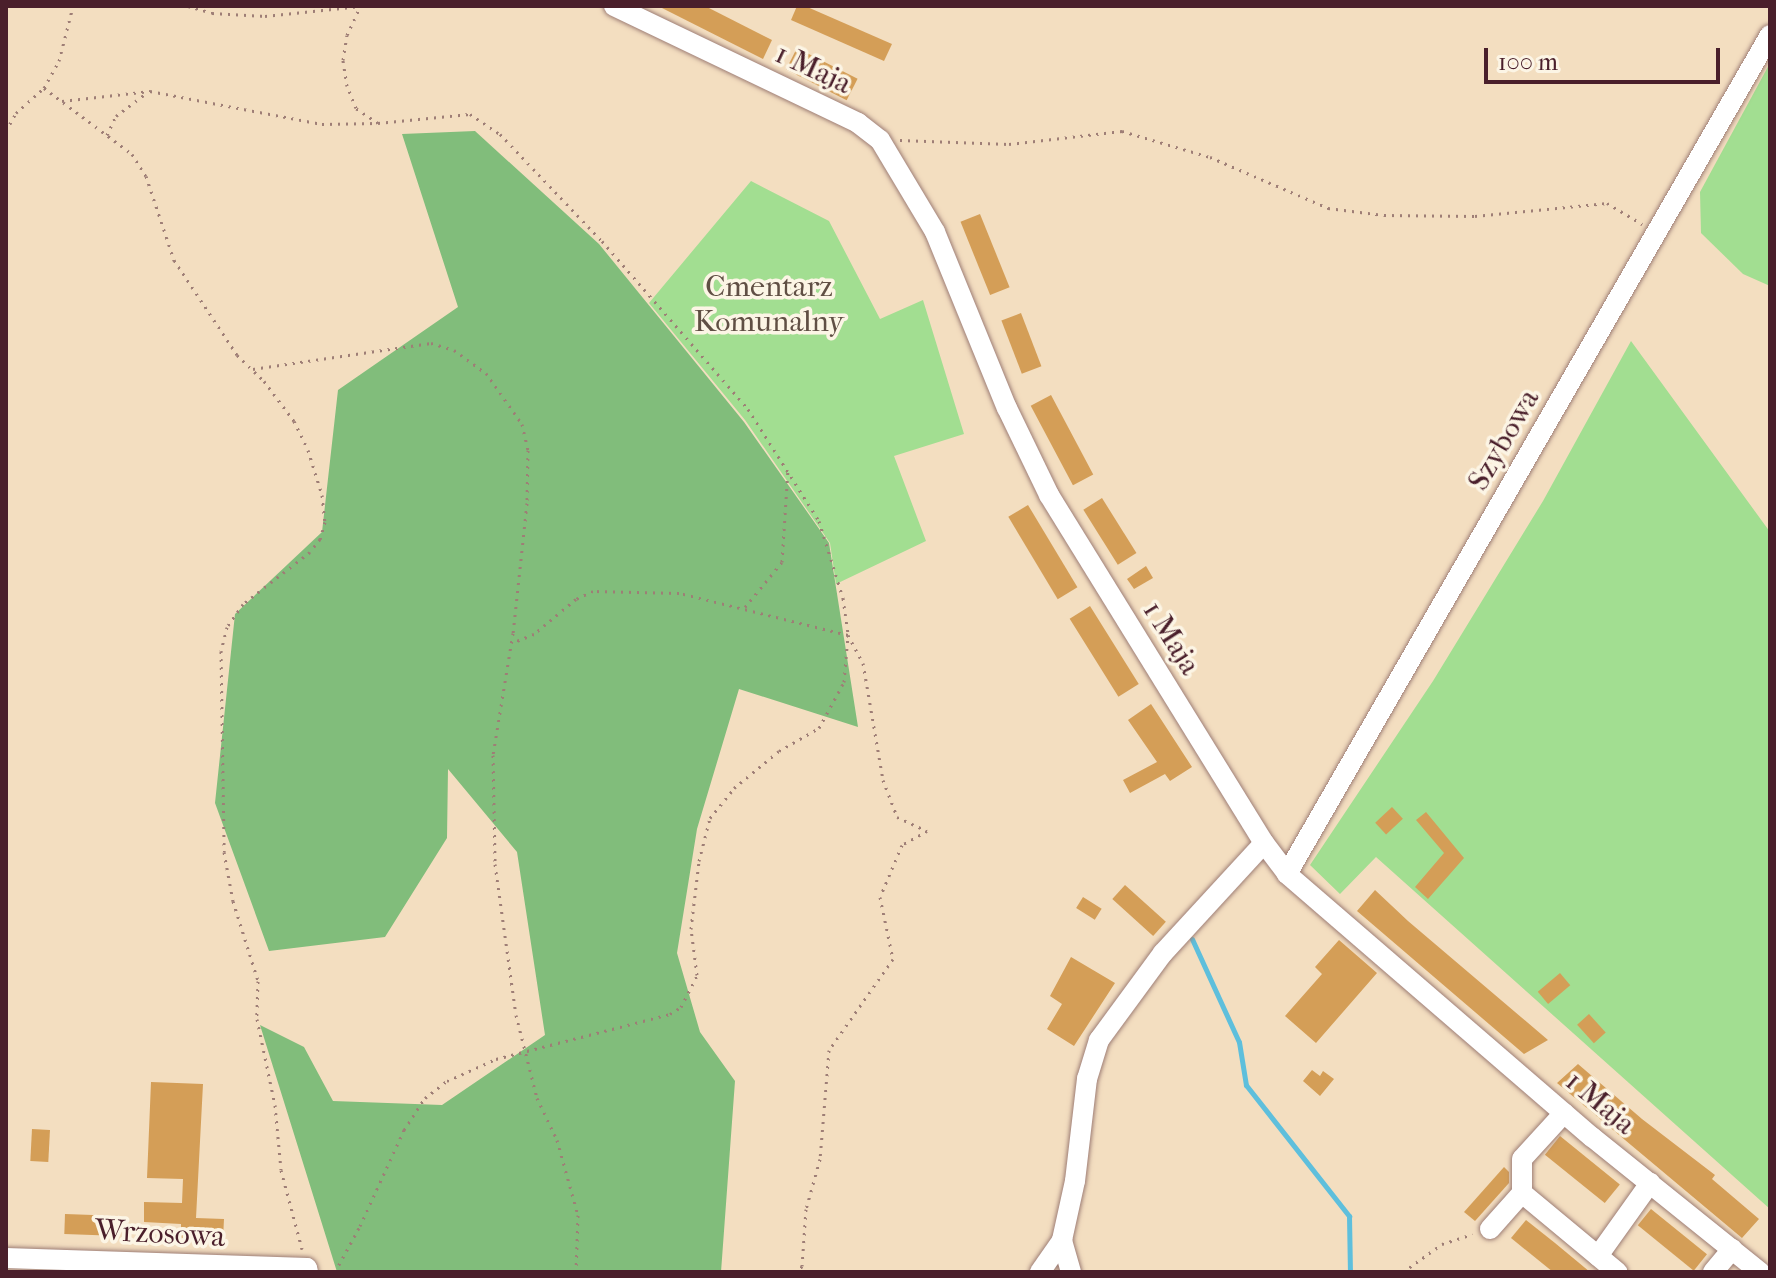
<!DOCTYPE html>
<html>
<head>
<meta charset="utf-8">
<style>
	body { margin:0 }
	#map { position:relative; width:1776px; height:1278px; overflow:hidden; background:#f3dec0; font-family:"IM FELL French Canon",serif }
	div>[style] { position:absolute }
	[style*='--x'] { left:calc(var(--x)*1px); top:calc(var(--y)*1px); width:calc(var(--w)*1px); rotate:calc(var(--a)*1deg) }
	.green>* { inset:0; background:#a2de91 }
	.forest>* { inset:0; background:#81bd7b }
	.stream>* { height:5px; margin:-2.5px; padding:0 2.5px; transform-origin:2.5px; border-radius:2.5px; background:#5ebfdc }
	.building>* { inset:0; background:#d49e57; transform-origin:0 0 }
	.path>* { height:3px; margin-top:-1.5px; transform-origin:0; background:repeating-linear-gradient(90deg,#9e7e76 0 2px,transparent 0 8px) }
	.roads { filter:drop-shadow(0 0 2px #9e7e76) drop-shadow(0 0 2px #9e7e76) }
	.minor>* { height:20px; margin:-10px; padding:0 10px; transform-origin:10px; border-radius:10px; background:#fff }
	span { translate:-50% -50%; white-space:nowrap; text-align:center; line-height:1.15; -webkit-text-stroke:7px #fcf5e5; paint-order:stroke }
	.street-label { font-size:30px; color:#4a1f2b }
	.park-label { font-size:30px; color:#604f44 }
	.frame { position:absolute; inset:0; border:8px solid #4a1f2b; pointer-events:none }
	.scale { position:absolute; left:1484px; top:48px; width:236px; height:36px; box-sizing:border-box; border:4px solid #4a1f2b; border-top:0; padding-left:10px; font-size:24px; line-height:28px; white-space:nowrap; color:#4a1f2b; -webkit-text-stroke:6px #fcf5e5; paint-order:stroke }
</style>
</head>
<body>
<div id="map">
	<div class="green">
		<i style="clip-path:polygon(1770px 63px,1770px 286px,1743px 274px,1701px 233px,1700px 192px)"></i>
		<i style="clip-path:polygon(751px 181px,829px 221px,880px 319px,923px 300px,964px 434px,894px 456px,926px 541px,836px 584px,830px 543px,745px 420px,649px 303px)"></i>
		<i style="clip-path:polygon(1631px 341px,1770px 532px,1770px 1209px,1376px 857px,1340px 894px,1310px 865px,1433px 681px,1543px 501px)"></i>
	</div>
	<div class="forest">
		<i style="clip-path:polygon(475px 131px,599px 244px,744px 422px,829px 543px,858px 727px,739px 689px,697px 829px,677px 953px,700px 1032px,735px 1081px,721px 1272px,337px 1272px,260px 1025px,304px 1047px,333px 1101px,442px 1105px,545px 1035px,517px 852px,448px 769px,447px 838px,385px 937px,269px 951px,215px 803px,235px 614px,322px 532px,338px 390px,458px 307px,402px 134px)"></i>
	</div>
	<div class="stream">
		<i style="--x:1192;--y:939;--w:113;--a:65.5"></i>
		<i style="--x:1239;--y:1042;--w:44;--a:80.8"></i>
		<i style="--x:1246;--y:1085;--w:167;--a:51.8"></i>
		<i style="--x:1349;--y:1216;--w:56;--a:89"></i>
	</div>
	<div class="building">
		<i style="clip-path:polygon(658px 6px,705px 6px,772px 40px,763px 59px)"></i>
		<i style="clip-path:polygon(797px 6px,805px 6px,892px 44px,884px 61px,791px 20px)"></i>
		<i style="left:797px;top:48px;width:68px;height:24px;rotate:27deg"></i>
		<i style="left:980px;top:214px;width:79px;height:21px;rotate:68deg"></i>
		<i style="left:1021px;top:313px;width:57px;height:21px;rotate:69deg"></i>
		<i style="left:1051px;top:395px;width:90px;height:23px;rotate:62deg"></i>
		<i style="left:1102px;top:498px;width:65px;height:22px;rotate:58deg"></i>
		<i style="left:1028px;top:505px;width:96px;height:23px;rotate:59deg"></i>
		<i style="clip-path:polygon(1146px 566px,1153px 578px,1134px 589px,1127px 579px)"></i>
		<i style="left:1090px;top:606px;width:92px;height:24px;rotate:58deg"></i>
		<i style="clip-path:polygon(1151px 704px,1192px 767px,1170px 781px,1165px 774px,1130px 793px,1123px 780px,1157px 762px,1128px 720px)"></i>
		<i style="left:1392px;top:807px;width:16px;height:23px;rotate:47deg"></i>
		<i style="clip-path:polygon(1426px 812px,1464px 858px,1428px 899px,1415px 887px,1444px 853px,1416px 820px)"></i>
		<i style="left:1125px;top:885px;width:55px;height:19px;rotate:42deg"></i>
		<i style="clip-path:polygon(1375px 890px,1408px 921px,1548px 1040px,1524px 1054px,1357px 911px)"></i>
		<i style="left:1083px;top:897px;width:22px;height:13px;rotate:32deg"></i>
		<i style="clip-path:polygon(1339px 940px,1377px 973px,1316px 1043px,1285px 1016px,1322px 974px,1315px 967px)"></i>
		<i style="clip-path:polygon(1071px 957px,1115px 983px,1074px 1046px,1047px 1029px,1062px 1004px,1050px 996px)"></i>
		<i style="left:1560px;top:973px;width:16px;height:29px;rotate:50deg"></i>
		<i style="left:1589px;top:1014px;width:25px;height:16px;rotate:48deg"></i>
		<i style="clip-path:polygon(1578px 1064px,1642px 1119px,1715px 1175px,1712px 1179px,1759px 1219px,1742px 1238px,1557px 1083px)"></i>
		<i style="clip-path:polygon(1312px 1070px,1320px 1076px,1323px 1071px,1334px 1079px,1320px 1096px,1303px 1081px)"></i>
		<i style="clip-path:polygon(151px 1082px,203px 1084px,196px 1218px,224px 1219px,223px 1239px,181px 1238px,181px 1224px,144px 1222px,144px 1202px,182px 1203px,183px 1179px,147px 1178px)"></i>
		<i style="left:32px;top:1129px;width:18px;height:32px;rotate:3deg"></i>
		<i style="left:1560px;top:1136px;width:77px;height:24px;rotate:39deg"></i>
		<i style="clip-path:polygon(1504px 1167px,1509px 1172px,1509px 1183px,1475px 1221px,1464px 1212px)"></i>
		<i style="left:1651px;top:1209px;width:72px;height:21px;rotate:39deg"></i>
		<i style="left:65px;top:1214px;width:35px;height:20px;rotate:2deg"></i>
		<i style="clip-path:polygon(1526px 1220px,1555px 1243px,1590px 1272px,1553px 1272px,1511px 1238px)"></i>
	</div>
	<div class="path">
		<i style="--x:188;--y:6;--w:25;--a:16"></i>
		<i style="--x:212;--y:13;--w:53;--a:3.2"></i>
		<i style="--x:265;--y:16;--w:97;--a:-5.9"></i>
		<i style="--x:44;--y:88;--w:110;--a:36.9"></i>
		<i style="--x:132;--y:154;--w:26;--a:58"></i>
		<i style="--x:146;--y:176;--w:89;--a:71.6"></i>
		<i style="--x:174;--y:260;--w:114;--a:56.4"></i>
		<i style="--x:237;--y:355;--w:37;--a:44"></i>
		<i style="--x:264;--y:381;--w:50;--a:53.1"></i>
		<i style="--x:294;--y:421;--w:32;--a:64"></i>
		<i style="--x:308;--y:450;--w:47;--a:72.7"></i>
		<i style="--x:322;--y:495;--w:27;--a:84"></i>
		<i style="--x:325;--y:522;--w:18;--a:106"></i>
		<i style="--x:320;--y:539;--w:16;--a:128"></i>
		<i style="--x:310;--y:552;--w:85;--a:142.2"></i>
		<i style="--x:243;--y:604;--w:28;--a:125"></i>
		<i style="--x:227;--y:627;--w:25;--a:104"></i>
		<i style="--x:221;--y:651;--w:201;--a:89.1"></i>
		<i style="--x:224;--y:852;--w:50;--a:79.6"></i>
		<i style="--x:233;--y:901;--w:84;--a:72.6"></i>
		<i style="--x:258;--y:981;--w:38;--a:92"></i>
		<i style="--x:257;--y:1019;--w:88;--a:78.2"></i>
		<i style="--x:275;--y:1105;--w:65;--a:84.7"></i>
		<i style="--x:281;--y:1170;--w:82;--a:75.1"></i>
		<i style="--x:62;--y:101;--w:89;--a:-6.5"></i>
		<i style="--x:150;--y:91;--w:175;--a:10.9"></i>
		<i style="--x:322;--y:124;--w:56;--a:-1"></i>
		<i style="--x:378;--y:123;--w:27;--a:-146"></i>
		<i style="--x:356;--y:108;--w:24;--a:-112"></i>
		<i style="--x:347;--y:86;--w:26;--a:-99"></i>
		<i style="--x:343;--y:60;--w:25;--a:-81"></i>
		<i style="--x:347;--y:35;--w:31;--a:-65"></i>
		<i style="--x:378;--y:123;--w:92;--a:-5.6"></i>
		<i style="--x:470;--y:114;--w:36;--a:34"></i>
		<i style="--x:500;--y:134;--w:148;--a:46.4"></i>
		<i style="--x:602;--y:241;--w:223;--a:49"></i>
		<i style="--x:748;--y:409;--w:133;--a:57.6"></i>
		<i style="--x:819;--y:521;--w:81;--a:72.7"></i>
		<i style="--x:843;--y:598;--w:37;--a:82"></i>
		<i style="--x:848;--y:635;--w:32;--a:62"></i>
		<i style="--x:863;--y:663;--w:119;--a:80.3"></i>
		<i style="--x:883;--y:780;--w:40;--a:69"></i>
		<i style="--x:897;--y:817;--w:33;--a:25"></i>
		<i style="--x:927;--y:831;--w:29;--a:151"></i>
		<i style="--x:902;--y:845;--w:56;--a:112.9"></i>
		<i style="--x:880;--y:897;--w:63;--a:78.2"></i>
		<i style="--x:893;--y:959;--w:111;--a:125.1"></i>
		<i style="--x:829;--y:1050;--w:109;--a:94.7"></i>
		<i style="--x:820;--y:1159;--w:52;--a:105.6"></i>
		<i style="--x:806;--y:1209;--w:57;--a:94"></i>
		<i style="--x:802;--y:1266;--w:7;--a:124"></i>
		<i style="--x:6;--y:131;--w:21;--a:-61"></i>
		<i style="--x:16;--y:113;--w:38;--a:-42"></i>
		<i style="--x:44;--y:88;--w:31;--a:-61"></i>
		<i style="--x:59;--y:61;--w:57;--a:-75.7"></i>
		<i style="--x:107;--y:135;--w:21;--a:-65"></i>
		<i style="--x:116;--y:116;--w:39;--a:-37"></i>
		<i style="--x:900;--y:140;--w:109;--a:2.1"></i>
		<i style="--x:1009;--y:144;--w:114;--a:-6.6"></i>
		<i style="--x:1122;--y:131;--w:92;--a:16.5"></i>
		<i style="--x:1210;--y:157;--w:129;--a:23.4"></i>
		<i style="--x:1328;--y:208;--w:56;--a:7.1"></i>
		<i style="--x:1384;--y:215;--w:91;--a:0.6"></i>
		<i style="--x:1475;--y:216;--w:133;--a:-5.6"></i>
		<i style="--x:1607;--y:203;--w:41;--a:31"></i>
		<i style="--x:253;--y:369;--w:180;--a:-8.3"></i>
		<i style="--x:431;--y:343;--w:24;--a:17"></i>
		<i style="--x:454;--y:350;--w:39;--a:36"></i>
		<i style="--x:486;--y:373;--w:62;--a:54.8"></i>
		<i style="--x:522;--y:424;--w:27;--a:77"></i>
		<i style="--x:528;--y:450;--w:53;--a:91.1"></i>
		<i style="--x:527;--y:503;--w:131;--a:96.1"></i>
		<i style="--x:513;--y:633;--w:124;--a:99.3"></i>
		<i style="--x:493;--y:755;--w:109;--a:88.9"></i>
		<i style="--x:495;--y:864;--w:152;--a:82.1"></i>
		<i style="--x:516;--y:1015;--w:86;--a:75.8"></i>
		<i style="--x:537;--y:1098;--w:47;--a:64.5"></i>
		<i style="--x:557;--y:1140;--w:78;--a:74.4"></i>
		<i style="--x:578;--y:1215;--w:57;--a:92"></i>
		<i style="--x:745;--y:607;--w:58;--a:-50.6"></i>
		<i style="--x:782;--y:562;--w:93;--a:-86.3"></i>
		<i style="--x:335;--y:1272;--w:52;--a:-61.5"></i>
		<i style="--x:360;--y:1226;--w:106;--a:-65.4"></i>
		<i style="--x:404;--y:1130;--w:38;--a:-57"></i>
		<i style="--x:425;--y:1098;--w:28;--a:-38"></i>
		<i style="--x:447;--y:1081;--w:54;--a:-24.2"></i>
		<i style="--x:496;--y:1059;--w:180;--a:-14.5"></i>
		<i style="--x:670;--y:1014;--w:13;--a:-32"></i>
		<i style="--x:681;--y:1007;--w:36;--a:-63"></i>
		<i style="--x:697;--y:975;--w:46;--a:-97.4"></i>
		<i style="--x:691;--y:929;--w:68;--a:-83.3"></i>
		<i style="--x:699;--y:861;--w:44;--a:-75.7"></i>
		<i style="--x:710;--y:818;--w:38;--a:-51"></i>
		<i style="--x:734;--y:788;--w:58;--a:-39.4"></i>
		<i style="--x:779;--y:751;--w:46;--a:-29.9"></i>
		<i style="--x:819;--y:728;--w:52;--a:-61.5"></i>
		<i style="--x:844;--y:682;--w:47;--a:-85.1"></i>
		<i style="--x:848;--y:635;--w:174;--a:-166"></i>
		<i style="--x:679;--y:593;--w:86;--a:-178.7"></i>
		<i style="--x:593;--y:591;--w:19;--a:155"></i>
		<i style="--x:576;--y:599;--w:55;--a:140.2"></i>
		<i style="--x:534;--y:634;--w:24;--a:158"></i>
		<i style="--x:1403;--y:1272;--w:48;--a:-35.7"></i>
		<i style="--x:1442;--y:1244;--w:32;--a:-18"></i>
	</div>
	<div class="roads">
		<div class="minor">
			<i style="--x:614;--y:6;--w:271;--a:25.6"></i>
			<i style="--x:858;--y:123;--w:28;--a:38"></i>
			<i style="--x:880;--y:140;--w:107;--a:59.1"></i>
			<i style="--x:935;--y:232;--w:190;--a:67.8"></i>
			<i style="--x:1007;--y:408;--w:97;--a:64.2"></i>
			<i style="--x:1049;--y:495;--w:409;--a:58.3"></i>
			<i style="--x:1264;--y:843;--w:39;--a:53"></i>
			<i style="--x:1287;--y:874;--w:403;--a:40.8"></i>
			<i style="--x:1592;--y:1137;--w:216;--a:38.8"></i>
			<i style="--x:1287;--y:874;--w:968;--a:-60.07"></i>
			<i style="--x:1564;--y:1113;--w:62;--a:132.4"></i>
			<i style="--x:1522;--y:1159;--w:34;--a:90"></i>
			<i style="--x:1522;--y:1193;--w:124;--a:39.7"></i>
			<i style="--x:1490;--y:1229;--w:48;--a:-48.4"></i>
			<i style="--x:1598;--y:1256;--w:90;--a:-54.5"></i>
			<i style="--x:6;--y:1258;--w:301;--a:1.9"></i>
			<i style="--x:307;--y:1268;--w:4;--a:76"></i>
			<i style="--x:1040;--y:1272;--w:39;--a:-55"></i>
			<i style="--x:1071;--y:1272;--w:33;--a:-106"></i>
			<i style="--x:1062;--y:1240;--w:60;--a:-77.6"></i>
			<i style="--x:1075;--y:1181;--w:103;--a:-83.3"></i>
			<i style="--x:1087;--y:1079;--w:41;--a:-72.9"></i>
			<i style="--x:1099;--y:1040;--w:108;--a:-53.7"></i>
			<i style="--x:1163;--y:953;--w:149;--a:-47.4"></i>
			<i style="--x:1713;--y:1272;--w:30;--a:-50"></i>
		</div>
	</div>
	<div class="street-label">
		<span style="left:813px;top:69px;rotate:25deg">1 Maja</span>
		<span style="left:1504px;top:440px;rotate:-60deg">Szybowa</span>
		<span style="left:1171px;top:638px;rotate:58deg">1 Maja</span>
		<span style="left:1600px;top:1103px;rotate:40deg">1 Maja</span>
		<span style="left:160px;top:1234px;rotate:3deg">Wrzosowa</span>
	</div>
	<div class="park-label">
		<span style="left:769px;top:304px">Cmentarz<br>Komunalny</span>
	</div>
	<div class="frame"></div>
	<div class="scale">100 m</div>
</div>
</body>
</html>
